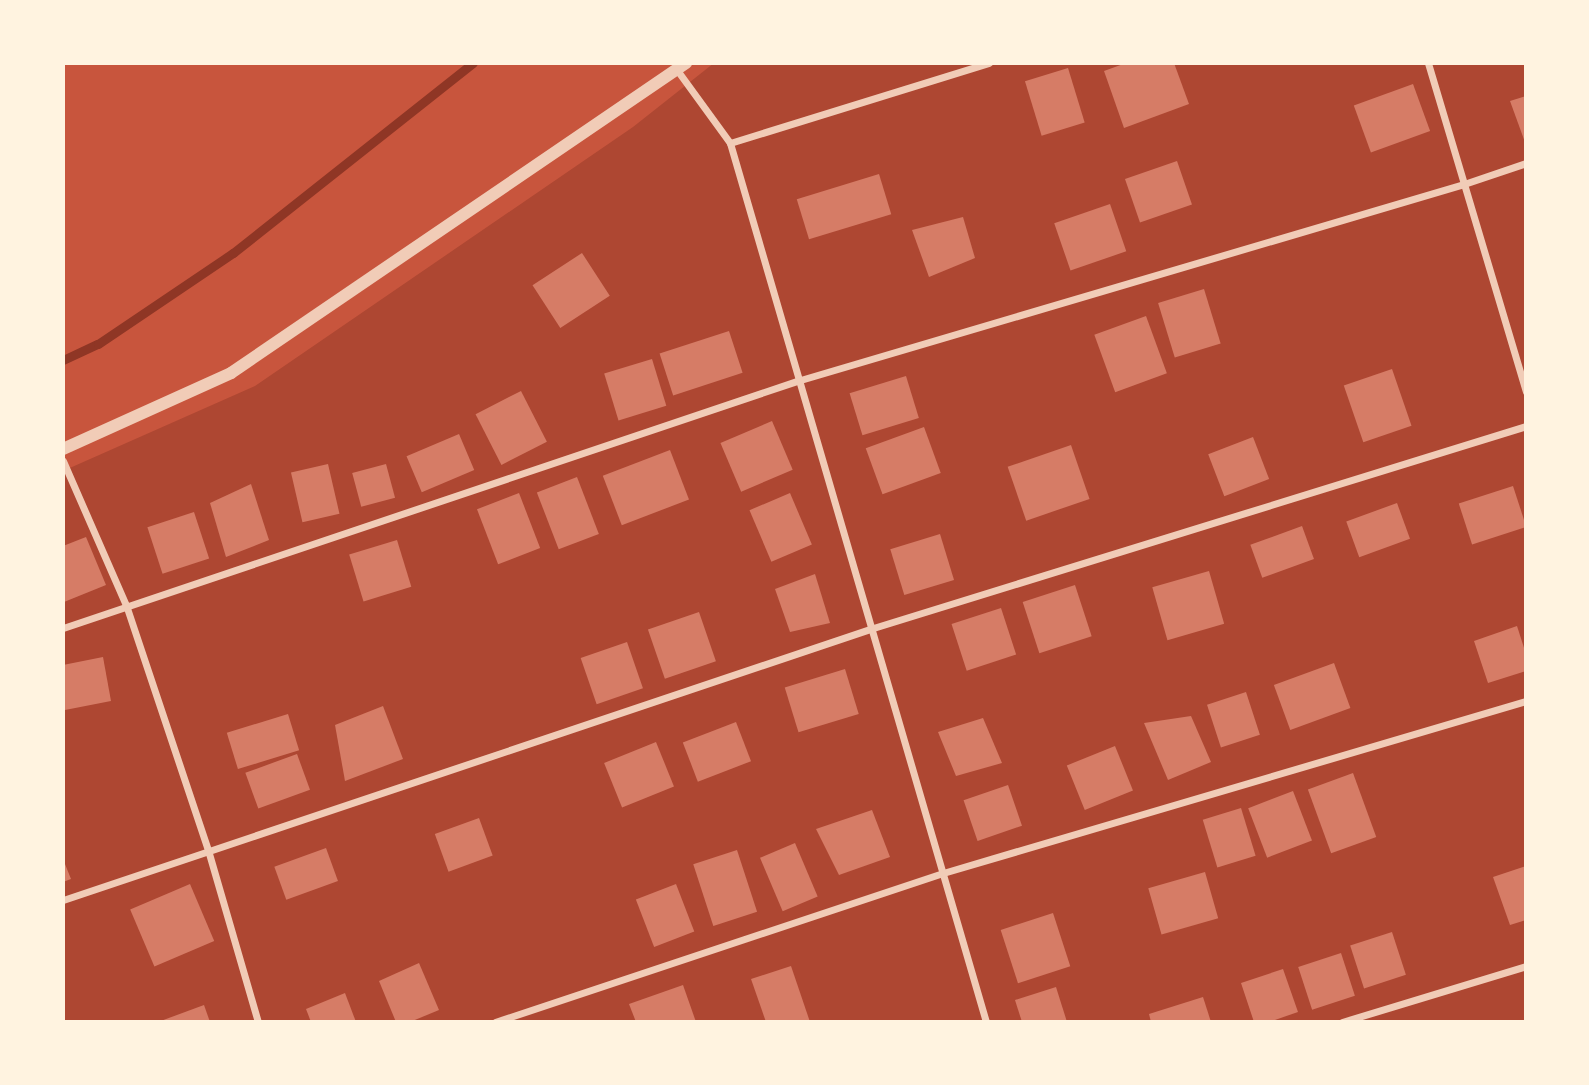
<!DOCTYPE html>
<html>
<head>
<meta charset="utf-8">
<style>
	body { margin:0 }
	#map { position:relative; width:1589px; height:1085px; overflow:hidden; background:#c8553d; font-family:"IBM Plex Sans",sans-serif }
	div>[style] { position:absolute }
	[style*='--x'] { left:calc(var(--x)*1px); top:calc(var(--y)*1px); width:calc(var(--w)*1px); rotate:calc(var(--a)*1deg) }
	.green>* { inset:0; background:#ae4732 }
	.stream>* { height:9px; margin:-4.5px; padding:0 4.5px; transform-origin:4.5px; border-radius:4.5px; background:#8f3625 }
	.building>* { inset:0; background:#d67c66; transform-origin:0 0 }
	.minor>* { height:7px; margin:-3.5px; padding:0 3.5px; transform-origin:3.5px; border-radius:3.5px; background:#f1ccb7 }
	.tertiary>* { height:12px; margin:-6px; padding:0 6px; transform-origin:6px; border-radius:6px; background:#f1ccb7 }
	span { translate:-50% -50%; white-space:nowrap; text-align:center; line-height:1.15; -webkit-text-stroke:7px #fff3e0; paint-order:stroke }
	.frame { position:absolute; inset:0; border:65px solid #fff3e0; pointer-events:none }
</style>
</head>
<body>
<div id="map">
	<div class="green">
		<i style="clip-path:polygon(714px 63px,1526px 63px,1526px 1022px,63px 1022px,63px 471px,255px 386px,633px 127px)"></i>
	</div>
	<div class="stream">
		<i style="--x:63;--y:360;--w:38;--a:-25"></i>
		<i style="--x:98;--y:344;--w:163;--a:-34"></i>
		<i style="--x:233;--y:253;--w:306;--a:-38.4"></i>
	</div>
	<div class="building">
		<i style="clip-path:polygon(1126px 63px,1174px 63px,1189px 104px,1124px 128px,1104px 71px)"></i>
		<i style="left:1068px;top:68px;width:57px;height:45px;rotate:73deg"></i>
		<i style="left:1413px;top:84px;width:50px;height:63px;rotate:70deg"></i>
		<i style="clip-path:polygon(1526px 96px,1526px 145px,1510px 101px)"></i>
		<i style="left:1177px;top:161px;width:46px;height:55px;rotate:71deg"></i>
		<i style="left:879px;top:174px;width:42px;height:86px;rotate:73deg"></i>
		<i style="left:1110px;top:204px;width:50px;height:59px;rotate:71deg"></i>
		<i style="clip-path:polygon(963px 217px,975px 258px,929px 277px,912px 230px)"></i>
		<i style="left:582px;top:253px;width:51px;height:59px;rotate:57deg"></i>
		<i style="left:1204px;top:289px;width:57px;height:48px;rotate:73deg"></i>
		<i style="left:1146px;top:316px;width:61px;height:55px;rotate:70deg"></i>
		<i style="left:729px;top:331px;width:44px;height:73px;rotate:72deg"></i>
		<i style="left:652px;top:359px;width:49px;height:50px;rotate:73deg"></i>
		<i style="left:1392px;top:369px;width:60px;height:51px;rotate:71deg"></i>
		<i style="left:906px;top:376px;width:44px;height:59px;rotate:73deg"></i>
		<i style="left:521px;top:391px;width:57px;height:51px;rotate:63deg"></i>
		<i style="left:772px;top:421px;width:53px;height:56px;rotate:67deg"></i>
		<i style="left:924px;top:427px;width:49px;height:62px;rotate:70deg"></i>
		<i style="left:459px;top:434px;width:39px;height:57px;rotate:67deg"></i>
		<i style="left:1253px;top:437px;width:45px;height:48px;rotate:69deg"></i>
		<i style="left:1071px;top:445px;width:57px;height:67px;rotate:71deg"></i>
		<i style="left:670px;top:450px;width:53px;height:72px;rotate:69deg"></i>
		<i style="left:328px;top:464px;width:51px;height:38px;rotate:77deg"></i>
		<i style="left:386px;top:464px;width:35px;height:35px;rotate:75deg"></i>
		<i style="left:577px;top:477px;width:61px;height:43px;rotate:69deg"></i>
		<i style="clip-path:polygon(251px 484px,269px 540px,226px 557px,210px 503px)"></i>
		<i style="left:1513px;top:486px;width:43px;height:57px;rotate:72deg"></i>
		<i style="left:519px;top:493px;width:59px;height:45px;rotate:69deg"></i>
		<i style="left:790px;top:493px;width:56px;height:44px;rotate:67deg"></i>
		<i style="left:1397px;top:503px;width:38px;height:54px;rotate:70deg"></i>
		<i style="left:194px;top:512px;width:49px;height:49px;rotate:72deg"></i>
		<i style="left:1302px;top:526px;width:35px;height:55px;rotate:70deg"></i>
		<i style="left:940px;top:534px;width:48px;height:52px;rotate:73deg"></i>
		<i style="clip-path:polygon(86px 537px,106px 585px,64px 602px,63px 546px)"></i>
		<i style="left:397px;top:540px;width:49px;height:50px;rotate:73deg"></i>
		<i style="left:1209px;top:571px;width:55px;height:59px;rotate:74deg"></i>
		<i style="clip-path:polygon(815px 574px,830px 623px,790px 632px,775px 589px)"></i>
		<i style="left:1075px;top:585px;width:54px;height:55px;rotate:72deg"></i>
		<i style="left:1001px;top:608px;width:49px;height:52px;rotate:72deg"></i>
		<i style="left:699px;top:612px;width:52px;height:54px;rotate:71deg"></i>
		<i style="clip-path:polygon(1517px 626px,1526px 654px,1526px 671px,1488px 683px,1474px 641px)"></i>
		<i style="left:627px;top:642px;width:49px;height:49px;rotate:71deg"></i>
		<i style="clip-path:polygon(103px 657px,111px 701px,65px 710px,63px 665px)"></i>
		<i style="left:1334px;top:663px;width:48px;height:64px;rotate:70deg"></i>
		<i style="left:845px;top:669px;width:47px;height:63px;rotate:73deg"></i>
		<i style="left:1246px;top:692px;width:45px;height:41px;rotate:72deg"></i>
		<i style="clip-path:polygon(383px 706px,403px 759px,345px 781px,335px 725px)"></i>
		<i style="left:288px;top:714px;width:38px;height:64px;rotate:73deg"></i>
		<i style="clip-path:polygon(1191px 716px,1211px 762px,1168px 780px,1144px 723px)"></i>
		<i style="clip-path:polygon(983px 718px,1002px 763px,956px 776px,938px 732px)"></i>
		<i style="left:736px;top:722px;width:42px;height:57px;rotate:69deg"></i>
		<i style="left:656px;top:742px;width:48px;height:56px;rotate:68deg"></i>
		<i style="left:1115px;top:746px;width:48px;height:52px;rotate:68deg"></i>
		<i style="left:297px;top:754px;width:38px;height:55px;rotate:70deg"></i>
		<i style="left:1353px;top:773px;width:68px;height:48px;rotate:70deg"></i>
		<i style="left:1008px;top:785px;width:43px;height:47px;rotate:71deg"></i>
		<i style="left:1293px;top:791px;width:53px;height:48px;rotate:69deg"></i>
		<i style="left:1241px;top:808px;width:50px;height:40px;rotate:73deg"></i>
		<i style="clip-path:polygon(872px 810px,890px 857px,839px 875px,816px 829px)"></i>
		<i style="left:479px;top:818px;width:40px;height:47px;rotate:70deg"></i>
		<i style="left:795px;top:843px;width:58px;height:38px;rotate:67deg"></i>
		<i style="left:326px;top:848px;width:35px;height:55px;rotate:70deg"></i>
		<i style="left:737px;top:850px;width:65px;height:46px;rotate:72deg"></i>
		<i style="clip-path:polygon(63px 859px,71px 879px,63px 882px)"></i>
		<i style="clip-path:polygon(1526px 866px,1526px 920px,1510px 925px,1493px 877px)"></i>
		<i style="left:1205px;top:872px;width:48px;height:59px;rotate:74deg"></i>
		<i style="left:190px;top:884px;width:62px;height:65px;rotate:67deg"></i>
		<i style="left:676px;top:884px;width:51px;height:43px;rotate:69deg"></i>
		<i style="left:1053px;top:913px;width:56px;height:55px;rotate:72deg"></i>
		<i style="left:1392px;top:932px;width:45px;height:44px;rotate:72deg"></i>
		<i style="left:1341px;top:953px;width:45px;height:45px;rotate:72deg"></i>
		<i style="clip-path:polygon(419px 963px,439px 1010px,410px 1022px,396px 1022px,379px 981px)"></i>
		<i style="clip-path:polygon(791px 966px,810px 1022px,766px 1022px,751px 979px)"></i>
		<i style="clip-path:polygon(1283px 969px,1298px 1012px,1269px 1022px,1254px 1022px,1241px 983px)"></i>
		<i style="clip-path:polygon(683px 985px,696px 1022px,636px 1022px,629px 1004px)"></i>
		<i style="clip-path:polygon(1056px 987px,1067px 1022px,1022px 1022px,1015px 1000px)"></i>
		<i style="clip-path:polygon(345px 993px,356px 1022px,311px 1022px,306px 1009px)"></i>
		<i style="clip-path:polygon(1203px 997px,1211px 1022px,1151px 1022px,1149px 1014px)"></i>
		<i style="clip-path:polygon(204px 1005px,210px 1022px,158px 1022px)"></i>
	</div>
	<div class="minor">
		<i style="--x:1428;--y:63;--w:343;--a:73.4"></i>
		<i style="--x:677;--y:70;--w:90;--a:54"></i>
		<i style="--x:730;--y:143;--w:916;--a:73.76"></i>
		<i style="--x:730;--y:143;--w:271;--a:-17.2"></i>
		<i style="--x:63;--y:461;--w:157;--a:66.4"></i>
		<i style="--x:126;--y:605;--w:258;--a:71.5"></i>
		<i style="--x:208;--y:850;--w:179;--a:73.8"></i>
		<i style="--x:63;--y:628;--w:774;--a:-18.6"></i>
		<i style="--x:797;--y:381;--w:695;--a:-16.45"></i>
		<i style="--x:1464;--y:184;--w:65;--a:-18.7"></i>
		<i style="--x:63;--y:900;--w:851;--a:-18.56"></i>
		<i style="--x:870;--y:629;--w:687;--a:-17.19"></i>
		<i style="--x:495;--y:1022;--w:472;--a:-18.4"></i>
		<i style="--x:943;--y:873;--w:608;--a:-16.44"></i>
		<i style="--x:1342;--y:1022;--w:192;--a:-16.9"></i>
	</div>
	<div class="tertiary">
		<i style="--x:63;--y:449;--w:184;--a:-24.3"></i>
		<i style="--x:231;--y:373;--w:551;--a:-34.27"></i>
	</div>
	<div class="frame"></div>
</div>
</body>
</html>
